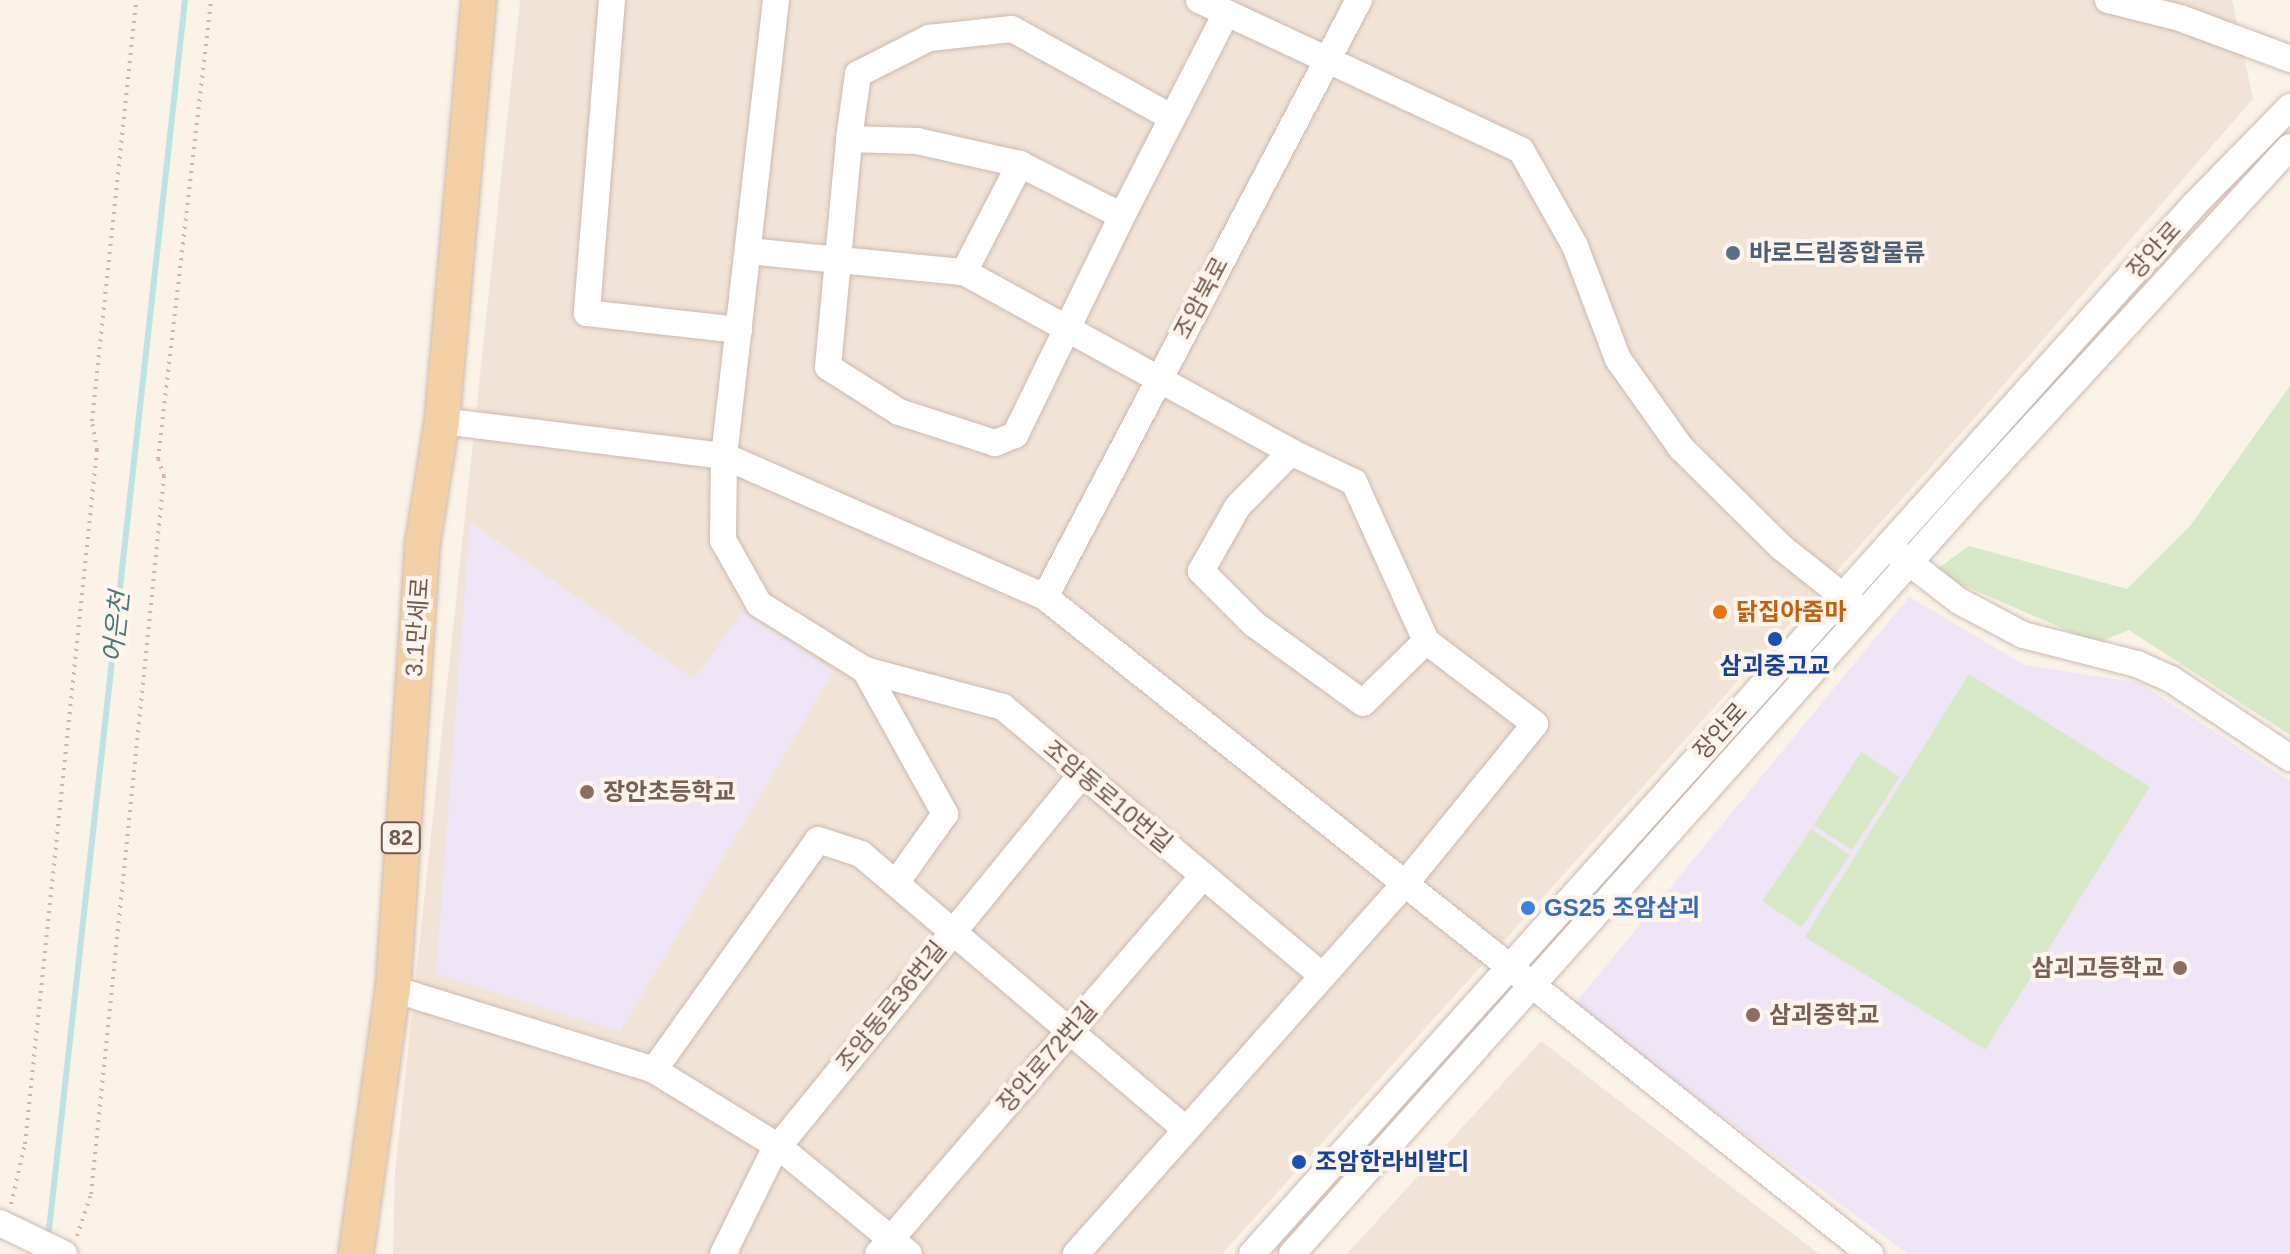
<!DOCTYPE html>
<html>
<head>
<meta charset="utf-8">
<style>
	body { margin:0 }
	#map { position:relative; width:2290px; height:1254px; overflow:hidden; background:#fbf2e8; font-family:Helvetica,"Noto Sans KR",sans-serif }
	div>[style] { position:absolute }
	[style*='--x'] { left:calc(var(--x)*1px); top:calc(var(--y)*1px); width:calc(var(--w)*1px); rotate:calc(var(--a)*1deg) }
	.residential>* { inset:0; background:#f2e3d7 }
	.education>* { inset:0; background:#efe5f7 }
	.green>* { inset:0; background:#d7e8c7; transform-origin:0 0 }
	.stream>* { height:6px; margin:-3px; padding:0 3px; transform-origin:3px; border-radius:3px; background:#bee1e3 }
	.path>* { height:4px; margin-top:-2px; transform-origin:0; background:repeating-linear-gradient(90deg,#d3b3a5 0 2px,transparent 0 8px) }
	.roads { filter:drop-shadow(0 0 2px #ccb9af) drop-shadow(0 0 2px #ccb9af) }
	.minor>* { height:26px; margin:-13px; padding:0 13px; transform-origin:13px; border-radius:13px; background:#fff }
	.major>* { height:34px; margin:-17px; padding:0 17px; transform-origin:17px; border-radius:17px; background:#f4d0a6 }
	.dots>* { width:22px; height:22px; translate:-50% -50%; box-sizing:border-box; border:4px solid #fef6ee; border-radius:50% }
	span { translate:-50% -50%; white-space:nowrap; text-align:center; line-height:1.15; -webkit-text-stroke:8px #fef6ee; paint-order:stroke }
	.shield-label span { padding:2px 6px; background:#fef6ee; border:2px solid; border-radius:6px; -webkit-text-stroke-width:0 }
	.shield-label { font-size:22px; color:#73584e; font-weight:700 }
	.street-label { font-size:24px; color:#73584e }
	.service-label { font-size:24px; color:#4e5e75; font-weight:700 }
	.left { translate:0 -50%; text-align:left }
	.food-label { font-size:24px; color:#c56008; font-weight:700 }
	.transit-label { font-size:24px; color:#164399; font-weight:700 }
	.education-label { font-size:24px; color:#785e54; font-weight:700 }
	.right { translate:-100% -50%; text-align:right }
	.shop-label { font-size:24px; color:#366cbe; font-weight:700 }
	.water-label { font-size:26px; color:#46797e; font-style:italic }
</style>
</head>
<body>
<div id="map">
	<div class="residential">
		<i style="clip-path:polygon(520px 0,2232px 0,2253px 99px,1973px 420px,1222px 1254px,393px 1254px,395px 1173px)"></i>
		<i style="clip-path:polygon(1541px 1041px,1819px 1254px,1347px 1254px)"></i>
	</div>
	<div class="education">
		<i style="clip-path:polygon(470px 522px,694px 679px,743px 612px,834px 671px,620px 1032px,436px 974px)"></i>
		<i style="clip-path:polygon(1909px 597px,2025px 665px,2140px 683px,2290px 781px,2290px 1254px,1908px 1254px,1573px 1006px)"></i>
	</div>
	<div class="green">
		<i style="clip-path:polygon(2290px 386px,2290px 735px,2129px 630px,2096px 643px,1933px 572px,1969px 546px,2127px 589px,2190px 526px)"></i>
		<i style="left:1969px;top:674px;width:213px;height:310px;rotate:32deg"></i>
		<i style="left:1861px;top:752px;width:46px;height:87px;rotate:33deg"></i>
		<i style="left:1811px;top:829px;width:47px;height:87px;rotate:34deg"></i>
	</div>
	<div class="stream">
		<i style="--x:48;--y:1239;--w:1247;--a:-83.69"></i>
	</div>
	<div class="path">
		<i style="--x:11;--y:1204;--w:62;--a:-76.9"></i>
		<i style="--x:25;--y:1144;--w:698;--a:-84.08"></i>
		<i style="--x:97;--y:450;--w:29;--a:-100"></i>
		<i style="--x:92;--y:421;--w:423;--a:-84"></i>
		<i style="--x:77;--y:1236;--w:44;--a:-71.6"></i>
		<i style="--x:91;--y:1194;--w:722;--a:-84.19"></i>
		<i style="--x:164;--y:476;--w:18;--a:-109"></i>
		<i style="--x:158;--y:459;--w:462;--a:-83.4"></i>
	</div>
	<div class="roads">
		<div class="minor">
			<i style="--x:612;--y:0;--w:314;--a:94.6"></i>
			<i style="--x:587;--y:313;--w:153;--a:6.4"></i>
			<i style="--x:776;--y:0;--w:459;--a:96.5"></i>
			<i style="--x:724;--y:456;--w:84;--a:90.7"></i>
			<i style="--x:723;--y:540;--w:73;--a:60.6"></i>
			<i style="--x:759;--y:604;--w:125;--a:31.9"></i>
			<i style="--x:865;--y:670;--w:143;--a:15"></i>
			<i style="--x:1003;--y:707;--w:418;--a:40.1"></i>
			<i style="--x:1199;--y:0;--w:355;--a:25"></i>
			<i style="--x:1521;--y:150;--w:110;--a:60.6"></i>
			<i style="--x:1575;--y:246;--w:121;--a:69.2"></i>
			<i style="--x:1618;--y:359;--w:109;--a:54.7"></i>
			<i style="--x:1681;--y:448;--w:141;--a:44.7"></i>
			<i style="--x:1781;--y:547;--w:93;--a:38.5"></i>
			<i style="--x:2108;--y:0;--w:74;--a:14"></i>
			<i style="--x:2180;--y:18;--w:117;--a:20.4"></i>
			<i style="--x:849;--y:139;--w:68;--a:1.7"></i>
			<i style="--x:917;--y:141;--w:106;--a:12.6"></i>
			<i style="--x:1020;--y:164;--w:114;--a:27"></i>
			<i style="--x:1122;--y:216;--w:244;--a:116"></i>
			<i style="--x:1015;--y:435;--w:22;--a:158"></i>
			<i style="--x:995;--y:443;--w:101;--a:-162.1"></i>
			<i style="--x:899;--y:412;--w:84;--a:-147.6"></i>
			<i style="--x:828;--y:367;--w:229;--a:-84.7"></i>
			<i style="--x:849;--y:139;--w:66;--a:-82.1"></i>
			<i style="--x:858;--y:74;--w:80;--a:-26.9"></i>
			<i style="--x:929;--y:38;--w:83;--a:-6.2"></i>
			<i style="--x:1012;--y:29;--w:182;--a:29"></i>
			<i style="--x:1122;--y:216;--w:227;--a:-62.8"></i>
			<i style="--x:748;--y:251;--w:217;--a:5.6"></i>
			<i style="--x:964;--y:272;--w:373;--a:28.8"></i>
			<i style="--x:1291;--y:452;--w:70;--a:25.5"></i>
			<i style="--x:1354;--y:482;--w:175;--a:65.6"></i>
			<i style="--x:1426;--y:641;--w:88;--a:135.5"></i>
			<i style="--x:1363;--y:703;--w:135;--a:-144.1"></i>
			<i style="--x:1254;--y:624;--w:75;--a:-135"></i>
			<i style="--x:1201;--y:571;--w:75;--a:-60.4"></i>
			<i style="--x:1238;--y:506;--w:76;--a:-45.5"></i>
			<i style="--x:964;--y:272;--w:122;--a:-62.6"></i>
			<i style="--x:442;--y:421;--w:284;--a:7.1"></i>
			<i style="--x:724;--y:456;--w:351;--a:23.7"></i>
			<i style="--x:1045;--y:597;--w:1055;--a:38.53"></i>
			<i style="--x:1897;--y:553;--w:78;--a:37.7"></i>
			<i style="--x:1959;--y:601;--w:72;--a:28"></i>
			<i style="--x:2023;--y:635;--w:118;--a:14.3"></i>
			<i style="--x:2137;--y:664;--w:37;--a:24"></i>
			<i style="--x:2171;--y:679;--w:143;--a:33.6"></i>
			<i style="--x:1045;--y:597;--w:675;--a:-62.26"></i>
			<i style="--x:865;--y:670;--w:165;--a:60.9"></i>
			<i style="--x:945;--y:814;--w:85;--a:125.4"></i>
			<i style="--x:393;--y:989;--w:273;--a:17.2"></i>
			<i style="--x:0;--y:1223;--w:71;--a:25.8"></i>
			<i style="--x:723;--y:1254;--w:113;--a:-63.7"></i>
			<i style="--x:773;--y:1153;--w:489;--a:-50.8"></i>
			<i style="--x:878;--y:1254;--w:499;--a:-49.3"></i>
			<i style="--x:909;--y:1254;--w:168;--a:-140.5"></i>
			<i style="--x:779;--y:1147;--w:147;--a:-148.4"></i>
			<i style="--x:654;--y:1070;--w:282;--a:-54.5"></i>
			<i style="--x:818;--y:840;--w:45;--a:18"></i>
			<i style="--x:861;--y:854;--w:426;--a:40.3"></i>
			<i style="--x:1076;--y:1254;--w:495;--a:-48.4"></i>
			<i style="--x:1405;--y:884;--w:206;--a:-50.9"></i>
			<i style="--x:1535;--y:724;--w:137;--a:-142.7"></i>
			<i style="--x:1252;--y:1254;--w:1411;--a:-48.07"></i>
			<i style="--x:2195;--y:204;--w:136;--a:-45.6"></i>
			<i style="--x:1292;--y:1254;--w:1012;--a:-48.24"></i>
			<i style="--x:1966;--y:499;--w:478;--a:-47.4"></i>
		</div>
		<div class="major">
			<i style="--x:356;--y:1254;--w:268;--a:-82.1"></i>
			<i style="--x:393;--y:989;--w:449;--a:-86.2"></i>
			<i style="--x:423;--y:541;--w:121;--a:-81"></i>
			<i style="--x:442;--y:421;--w:423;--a:-85"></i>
		</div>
	</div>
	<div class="dots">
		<i style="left:1733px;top:253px;background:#5c6f8a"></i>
		<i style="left:1720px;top:612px;background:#e8710a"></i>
		<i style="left:1775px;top:639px;background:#1a4fb4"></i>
		<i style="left:587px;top:792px;background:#8d6e63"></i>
		<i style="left:1528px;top:908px;background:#3f7fe0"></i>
		<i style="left:2180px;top:968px;background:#8d6e63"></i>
		<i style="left:1753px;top:1015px;background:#8d6e63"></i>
		<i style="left:1299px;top:1162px;background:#1a4fb4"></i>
	</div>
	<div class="shield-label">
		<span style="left:401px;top:838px">82</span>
	</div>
	<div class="street-label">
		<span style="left:2154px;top:250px;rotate:-48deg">장안로</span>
		<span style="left:1201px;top:298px;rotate:-62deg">조암북로</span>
		<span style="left:417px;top:627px;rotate:-86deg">3.1만세로</span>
		<span style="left:1720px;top:731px;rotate:-48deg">장안로</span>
		<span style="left:1108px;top:796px;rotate:40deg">조암동로10번길</span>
		<span style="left:891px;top:1006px;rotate:-51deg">조암동로36번길</span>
		<span style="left:1047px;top:1057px;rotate:-49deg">장안로72번길</span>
	</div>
	<div class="service-label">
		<span class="left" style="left:1749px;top:253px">바로드림종합물류</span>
	</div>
	<div class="food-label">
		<span class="left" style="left:1736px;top:612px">닭집아줌마</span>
	</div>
	<div class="transit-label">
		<span style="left:1775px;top:666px">삼괴중고교</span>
		<span class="left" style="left:1315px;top:1162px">조암한라비발디</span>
	</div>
	<div class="education-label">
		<span class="left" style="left:603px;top:792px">장안초등학교</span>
		<span class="right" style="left:2164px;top:968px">삼괴고등학교</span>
		<span class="left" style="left:1769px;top:1015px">삼괴중학교</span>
	</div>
	<div class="shop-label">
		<span class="left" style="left:1544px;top:908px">GS25 조암삼괴</span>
	</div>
	<div class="water-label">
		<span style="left:117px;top:627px;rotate:-84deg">어은천</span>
	</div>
</div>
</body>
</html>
